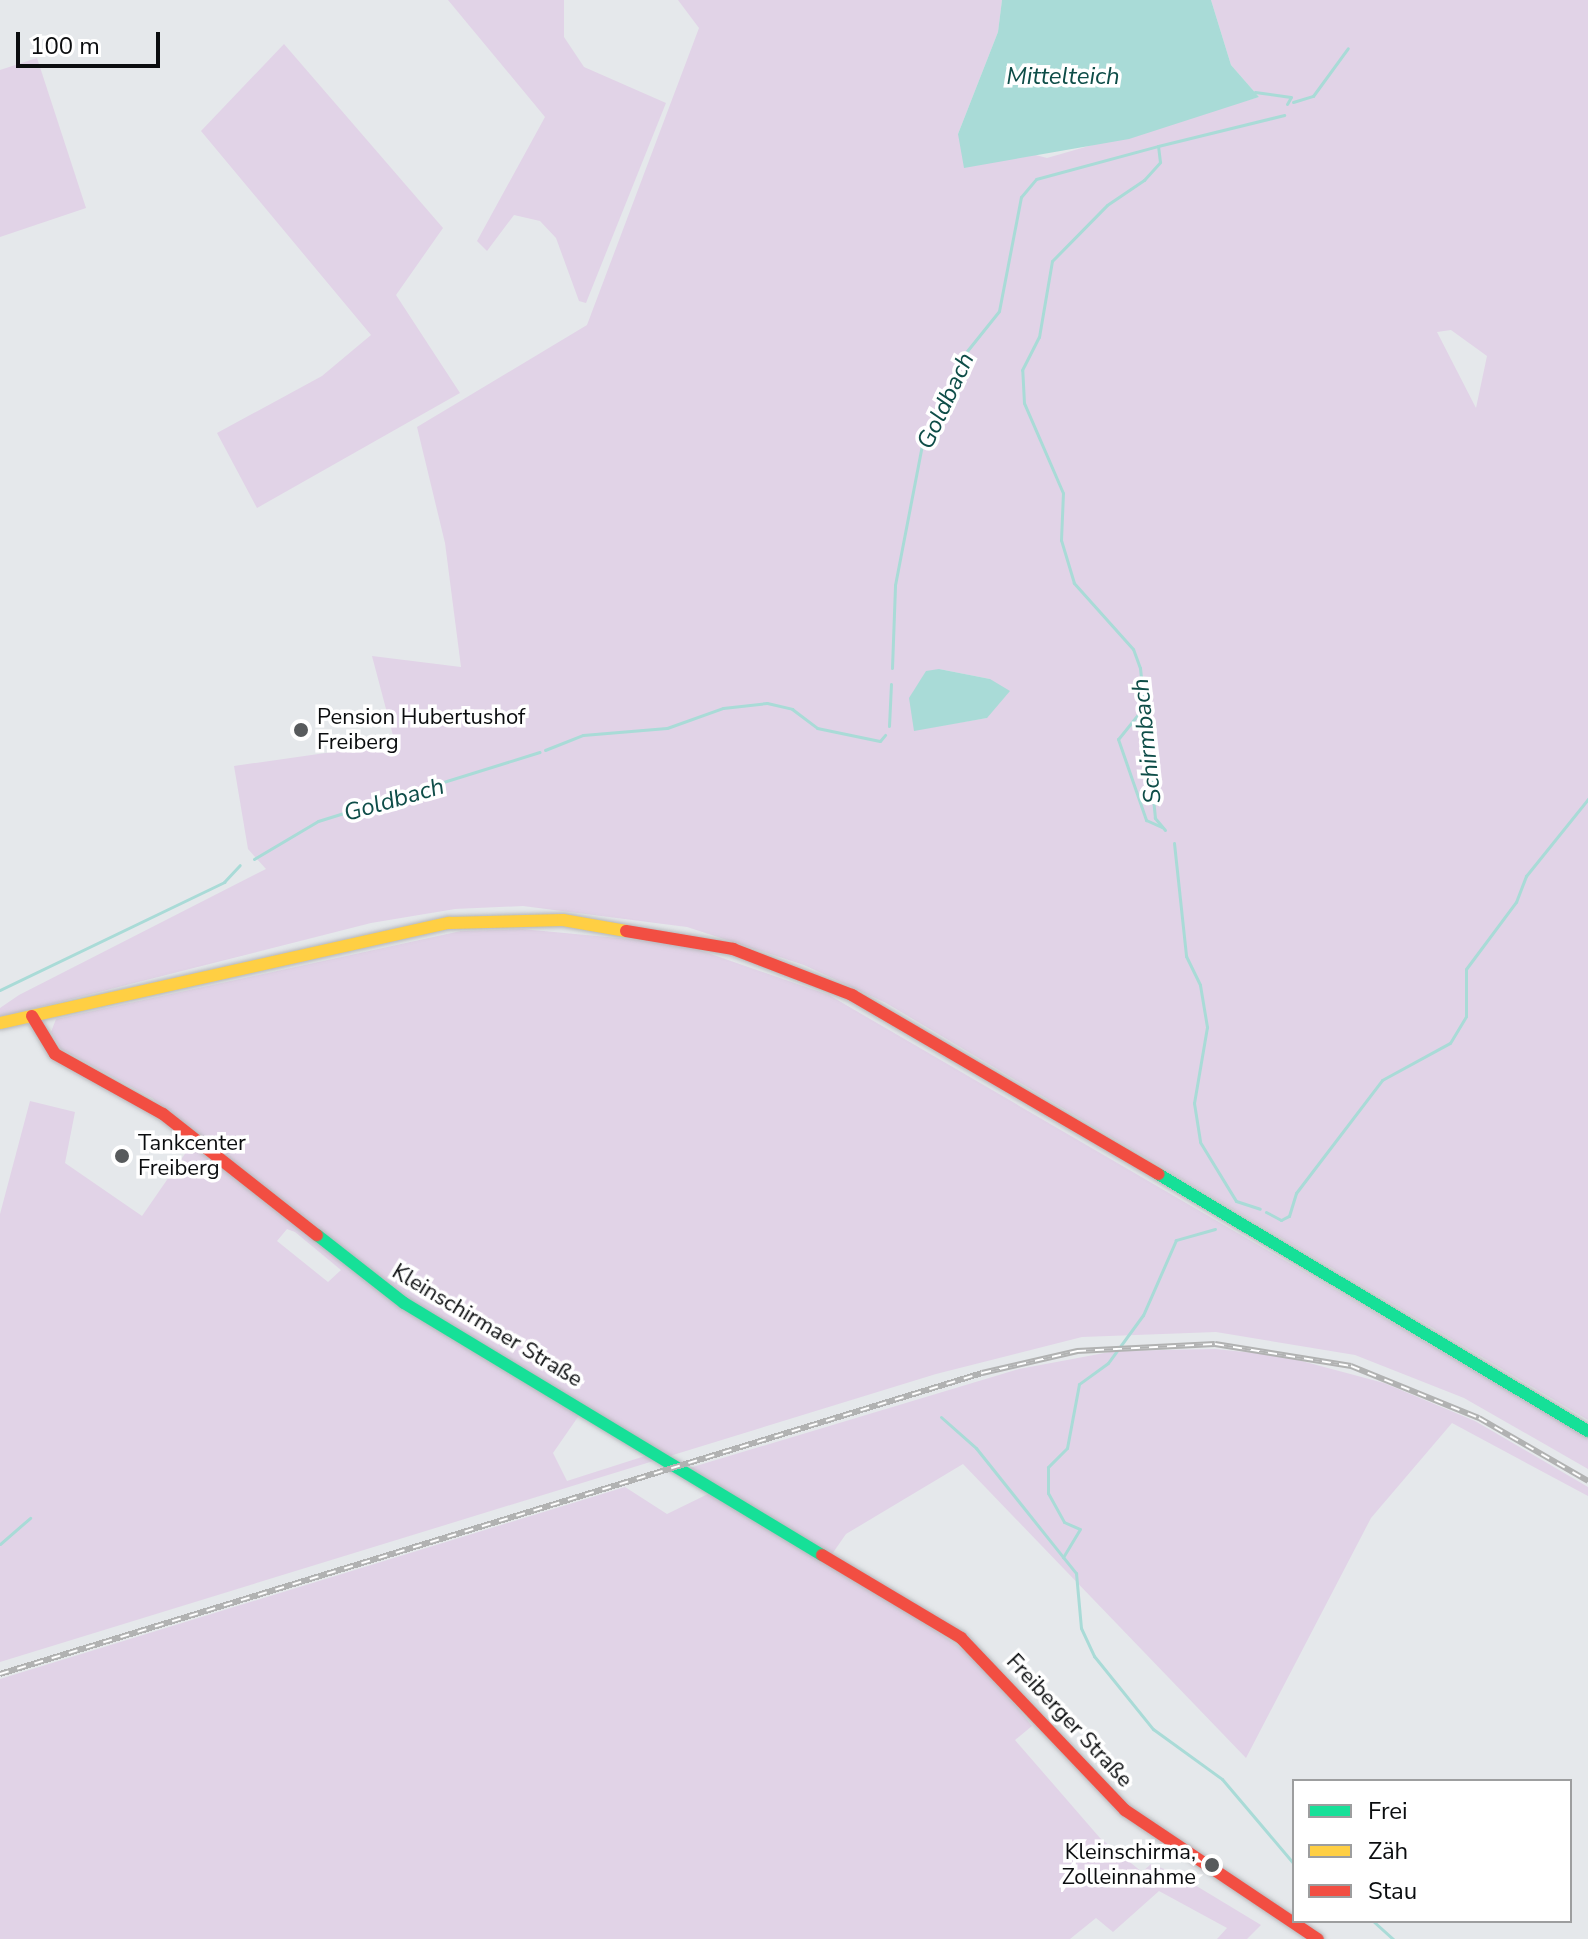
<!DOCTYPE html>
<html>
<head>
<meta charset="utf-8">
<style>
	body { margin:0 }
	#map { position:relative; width:1588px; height:1939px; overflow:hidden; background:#e5e8eb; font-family:"Nunito Sans",sans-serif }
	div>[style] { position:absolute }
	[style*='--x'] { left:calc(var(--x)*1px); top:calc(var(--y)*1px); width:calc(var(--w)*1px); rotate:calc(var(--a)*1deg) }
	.green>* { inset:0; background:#e1d3e7 }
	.water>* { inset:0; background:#a9dbd7 }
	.stream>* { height:3px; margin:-1.5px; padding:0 1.5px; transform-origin:1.5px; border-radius:1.5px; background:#a9dbd7 }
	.roads { filter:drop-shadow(0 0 2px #b5b6b9) drop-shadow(0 0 2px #b5b6b9) }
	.fast>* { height:12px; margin:-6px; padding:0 6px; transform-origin:6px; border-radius:6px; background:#16e098 }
	.slow>* { height:12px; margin:-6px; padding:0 6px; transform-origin:6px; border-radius:6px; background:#ffcf43 }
	.jam>* { height:12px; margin:-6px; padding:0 6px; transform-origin:6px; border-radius:6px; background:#f24e42 }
	.rail>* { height:6px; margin-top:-3px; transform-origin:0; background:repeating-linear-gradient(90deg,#fff 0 9px,#b1b2b2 0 18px); box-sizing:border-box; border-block:2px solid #b1b2b2 }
	.dots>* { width:22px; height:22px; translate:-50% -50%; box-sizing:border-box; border:4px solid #fff; border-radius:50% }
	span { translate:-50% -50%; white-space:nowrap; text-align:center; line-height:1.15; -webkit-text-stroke:7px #fff; paint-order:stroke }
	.poi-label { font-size:22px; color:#0b0d0f }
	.left { translate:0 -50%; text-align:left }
	.right { translate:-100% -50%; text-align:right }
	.street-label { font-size:22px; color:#0b0d0f }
	.water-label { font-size:24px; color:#0e4d48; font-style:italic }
	.legend { position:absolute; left:1292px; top:1779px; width:280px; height:144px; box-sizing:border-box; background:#fff; border:2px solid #9d9e9f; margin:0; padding:10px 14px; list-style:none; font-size:24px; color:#0b0d0f }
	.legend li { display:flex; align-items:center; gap:16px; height:40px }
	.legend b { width:40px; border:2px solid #9d9e9f }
	.scale { position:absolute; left:16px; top:32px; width:144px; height:36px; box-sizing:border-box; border:4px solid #0b0d0f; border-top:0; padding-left:10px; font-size:24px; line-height:28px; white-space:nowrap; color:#0b0d0f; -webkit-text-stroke:6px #fff; paint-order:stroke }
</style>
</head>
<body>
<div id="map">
	<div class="green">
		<i style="clip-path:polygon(448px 0,564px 0,564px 37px,584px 67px,666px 103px,586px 303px,579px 301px,556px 238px,540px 221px,514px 215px,487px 251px,477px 241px,545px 117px)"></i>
		<i style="clip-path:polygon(evenodd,678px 0,1002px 0,998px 32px,958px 134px,1047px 158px,1259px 97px,1231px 65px,1211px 0,1588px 0,1588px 1420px,886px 1003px,804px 965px,687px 927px,523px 906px,455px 909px,371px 923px,0 1017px,0 1008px,19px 995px,266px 869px,248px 849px,234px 766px,395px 743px,372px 656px,461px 667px,445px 543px,417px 427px,587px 325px,699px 28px,678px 0,1451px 330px,1487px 356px,1476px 408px,1437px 332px,1451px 330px,678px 0,939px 669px,990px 679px,987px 718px,914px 730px,917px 693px,939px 669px)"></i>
		<i style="clip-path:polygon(284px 44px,443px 228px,396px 295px,460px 393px,257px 508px,217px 433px,322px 376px,371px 335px,201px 131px)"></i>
		<i style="clip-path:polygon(37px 58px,86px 208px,0 237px,0 70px)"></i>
		<i style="clip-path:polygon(evenodd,522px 929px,682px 944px,829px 995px,1588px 1437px,1588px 1469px,1464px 1398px,1355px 1355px,1216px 1332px,1082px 1337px,936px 1374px,0 1662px,0 1214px,30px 1101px,75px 1112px,65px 1163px,142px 1216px,198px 1135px,152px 1098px,61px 1049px,51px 1032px,56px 1019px,461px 931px,522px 929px,287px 1229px,295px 1232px,341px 1270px,328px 1282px,277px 1241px,287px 1229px,522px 929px,580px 1414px,645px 1455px,645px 1456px,567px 1481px,553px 1453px,580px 1414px)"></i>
		<i style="clip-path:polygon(1215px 1349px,1283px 1356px,1384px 1383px,1475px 1421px,1588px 1487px,1588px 1496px,1452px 1423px,1371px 1518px,1246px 1758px,963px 1464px,846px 1534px,830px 1557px,982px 1663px,1032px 1726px,1015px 1740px,1100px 1838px,1142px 1872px,1151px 1864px,1175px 1873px,1261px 1925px,1247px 1939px,1217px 1939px,1227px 1928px,1159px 1891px,1113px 1932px,1096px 1918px,1070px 1939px,0 1939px,0 1679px,625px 1487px,667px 1514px,708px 1494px,676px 1472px,1019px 1369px,1115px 1351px)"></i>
	</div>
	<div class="water">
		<i style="clip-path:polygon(1002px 0,1211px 0,1231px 65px,1259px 97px,1129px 139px,964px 168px,958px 134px,998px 32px)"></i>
		<i style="clip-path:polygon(939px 669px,990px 679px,1010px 691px,987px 718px,914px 731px,909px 698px,926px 671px)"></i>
	</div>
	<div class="stream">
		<i style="--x:1255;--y:92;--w:36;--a:8"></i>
		<i style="--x:1291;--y:97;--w:8;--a:120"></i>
		<i style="--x:1293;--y:102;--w:21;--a:-17"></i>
		<i style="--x:1313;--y:96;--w:59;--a:-53.9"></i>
		<i style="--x:892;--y:668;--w:83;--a:-87.9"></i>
		<i style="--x:895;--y:585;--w:143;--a:-79.1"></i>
		<i style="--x:922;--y:445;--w:104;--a:-64.4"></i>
		<i style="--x:967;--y:351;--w:51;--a:-51.3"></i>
		<i style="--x:999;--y:311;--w:116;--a:-79.1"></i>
		<i style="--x:1021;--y:197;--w:23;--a:-50"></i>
		<i style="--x:1036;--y:179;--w:126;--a:-15.1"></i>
		<i style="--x:1140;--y:712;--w:35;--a:129"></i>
		<i style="--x:1118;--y:739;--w:86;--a:70.9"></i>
		<i style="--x:1146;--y:820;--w:17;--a:24"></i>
		<i style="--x:889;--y:726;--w:42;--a:-87.3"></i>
		<i style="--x:545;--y:750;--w:41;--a:-21.5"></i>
		<i style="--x:583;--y:735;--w:84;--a:-4.8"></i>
		<i style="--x:667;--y:728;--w:59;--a:-19.7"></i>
		<i style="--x:723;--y:708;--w:44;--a:-6.5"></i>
		<i style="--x:767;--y:703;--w:26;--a:13"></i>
		<i style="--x:792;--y:709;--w:31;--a:37"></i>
		<i style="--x:817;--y:728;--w:64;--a:11.7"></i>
		<i style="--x:880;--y:741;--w:8;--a:-50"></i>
		<i style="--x:1165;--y:830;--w:16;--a:-130"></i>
		<i style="--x:1155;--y:818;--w:151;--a:-95.7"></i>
		<i style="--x:1140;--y:668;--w:20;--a:-110"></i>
		<i style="--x:1133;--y:649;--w:89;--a:-131.8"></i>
		<i style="--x:1074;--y:583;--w:45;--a:-106.8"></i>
		<i style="--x:1061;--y:540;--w:47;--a:-87.6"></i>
		<i style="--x:1063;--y:493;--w:98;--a:-113.4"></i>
		<i style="--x:1024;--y:403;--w:33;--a:-93"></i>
		<i style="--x:1022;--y:370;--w:37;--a:-63"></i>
		<i style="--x:1039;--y:337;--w:77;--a:-80.3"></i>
		<i style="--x:1052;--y:261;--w:78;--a:-45.5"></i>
		<i style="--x:1107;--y:205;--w:45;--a:-34"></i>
		<i style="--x:1144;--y:180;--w:24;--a:-48"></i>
		<i style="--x:1160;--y:162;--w:16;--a:-97"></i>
		<i style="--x:1158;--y:146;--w:130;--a:-13.8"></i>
		<i style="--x:1174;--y:843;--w:114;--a:83.9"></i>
		<i style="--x:1186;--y:956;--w:32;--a:64"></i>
		<i style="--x:1200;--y:985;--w:43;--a:80.5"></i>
		<i style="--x:1207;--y:1027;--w:77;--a:99.7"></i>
		<i style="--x:1194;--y:1103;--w:39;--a:81"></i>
		<i style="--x:1200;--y:1142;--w:69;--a:58.6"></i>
		<i style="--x:1236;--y:1201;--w:25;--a:18"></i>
		<i style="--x:254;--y:859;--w:74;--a:-30.7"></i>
		<i style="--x:318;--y:821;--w:232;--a:-17.3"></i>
		<i style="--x:0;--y:990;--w:249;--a:-25.7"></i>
		<i style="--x:224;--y:882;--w:23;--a:-47"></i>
		<i style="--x:1266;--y:1212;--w:17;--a:28"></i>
		<i style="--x:1281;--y:1220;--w:9;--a:-27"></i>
		<i style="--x:1289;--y:1216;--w:24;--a:-73"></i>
		<i style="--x:1296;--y:1193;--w:142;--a:-52.7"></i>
		<i style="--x:1382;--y:1080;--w:77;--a:-28.6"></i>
		<i style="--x:1450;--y:1043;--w:31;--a:-59"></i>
		<i style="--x:1466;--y:1016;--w:47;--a:-90"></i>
		<i style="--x:1466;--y:969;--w:84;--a:-53.3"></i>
		<i style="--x:1516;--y:902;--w:28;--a:-69"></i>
		<i style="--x:1526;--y:876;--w:99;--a:-51.2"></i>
		<i style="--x:1215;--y:1229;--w:41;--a:164.2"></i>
		<i style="--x:1176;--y:1240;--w:82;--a:113.7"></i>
		<i style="--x:1143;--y:1315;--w:59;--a:126.1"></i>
		<i style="--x:1108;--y:1363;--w:36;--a:144"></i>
		<i style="--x:1079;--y:1384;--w:65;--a:100.6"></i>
		<i style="--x:1067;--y:1448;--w:27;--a:135"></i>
		<i style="--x:1048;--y:1467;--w:26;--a:90"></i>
		<i style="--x:1048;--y:1493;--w:33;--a:61"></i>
		<i style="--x:1064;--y:1522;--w:17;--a:24"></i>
		<i style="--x:1080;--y:1529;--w:33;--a:121"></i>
		<i style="--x:1063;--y:1557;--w:21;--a:51"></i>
		<i style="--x:1076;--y:1573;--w:55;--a:84.8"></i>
		<i style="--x:1081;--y:1628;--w:31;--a:65"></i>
		<i style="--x:1094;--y:1656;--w:94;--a:51.1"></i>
		<i style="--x:1153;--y:1729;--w:85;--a:35.9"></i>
		<i style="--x:1222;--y:1779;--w:111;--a:49.7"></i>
		<i style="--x:941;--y:1417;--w:47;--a:41.5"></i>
		<i style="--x:976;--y:1448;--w:139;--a:51.4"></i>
		<i style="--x:0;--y:1544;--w:40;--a:-41"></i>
		<i style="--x:1373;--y:1921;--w:27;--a:42"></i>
	</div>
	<div class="roads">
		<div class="fast">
			<i style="--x:1158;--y:1174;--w:501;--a:30.87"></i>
			<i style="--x:317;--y:1235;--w:110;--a:38"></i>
			<i style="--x:404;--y:1303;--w:488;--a:31.1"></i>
		</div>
		<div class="slow">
			<i style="--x:0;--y:1023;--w:460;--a:-12.6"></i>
			<i style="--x:449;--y:923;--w:114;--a:-1.5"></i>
			<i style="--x:563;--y:920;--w:64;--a:9.9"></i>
		</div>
		<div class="jam">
			<i style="--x:626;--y:931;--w:109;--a:9.5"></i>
			<i style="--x:733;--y:949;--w:128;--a:21.1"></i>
			<i style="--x:852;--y:995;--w:355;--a:30.3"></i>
			<i style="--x:32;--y:1016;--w:44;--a:58.8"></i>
			<i style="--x:55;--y:1054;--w:124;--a:29.1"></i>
			<i style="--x:163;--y:1114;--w:196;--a:38.2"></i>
			<i style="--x:822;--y:1555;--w:162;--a:30.8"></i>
			<i style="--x:961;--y:1638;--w:238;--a:46.4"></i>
			<i style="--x:1125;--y:1810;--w:232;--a:33.8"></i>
		</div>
	</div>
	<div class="rail">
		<i style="--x:0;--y:1674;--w:1027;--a:-17.04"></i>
		<i style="--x:982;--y:1373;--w:98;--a:-13"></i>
		<i style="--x:1077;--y:1351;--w:138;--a:-2.9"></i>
		<i style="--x:1215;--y:1344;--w:138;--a:9.2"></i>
		<i style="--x:1351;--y:1366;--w:138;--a:22.1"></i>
		<i style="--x:1479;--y:1418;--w:126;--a:30"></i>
	</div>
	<div class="dots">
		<i style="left:301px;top:730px;background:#575a5c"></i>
		<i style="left:122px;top:1156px;background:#575a5c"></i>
		<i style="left:1212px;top:1865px;background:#575a5c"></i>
	</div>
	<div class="poi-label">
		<span class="left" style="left:317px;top:730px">Pension Hubertushof<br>Freiberg</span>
		<span class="left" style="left:138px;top:1156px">Tankcenter<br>Freiberg</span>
		<span class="right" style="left:1196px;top:1865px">Kleinschirma,<br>Zolleinnahme</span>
	</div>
	<div class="street-label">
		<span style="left:487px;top:1326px;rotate:31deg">Kleinschirmaer Straße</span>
		<span style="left:1069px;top:1721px;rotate:47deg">Freiberger Straße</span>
	</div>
	<div class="water-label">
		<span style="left:1063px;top:77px">Mittelteich</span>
		<span style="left:946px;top:401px;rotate:-65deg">Goldbach</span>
		<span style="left:1147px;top:741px;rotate:-96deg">Schirmbach</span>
		<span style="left:394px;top:800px;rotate:-16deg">Goldbach</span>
	</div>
	<ul class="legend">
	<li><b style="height:10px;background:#16e098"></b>Frei</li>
	<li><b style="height:10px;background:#ffcf43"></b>Zäh</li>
	<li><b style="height:10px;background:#f24e42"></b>Stau</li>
	</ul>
	<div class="scale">100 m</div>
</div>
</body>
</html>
